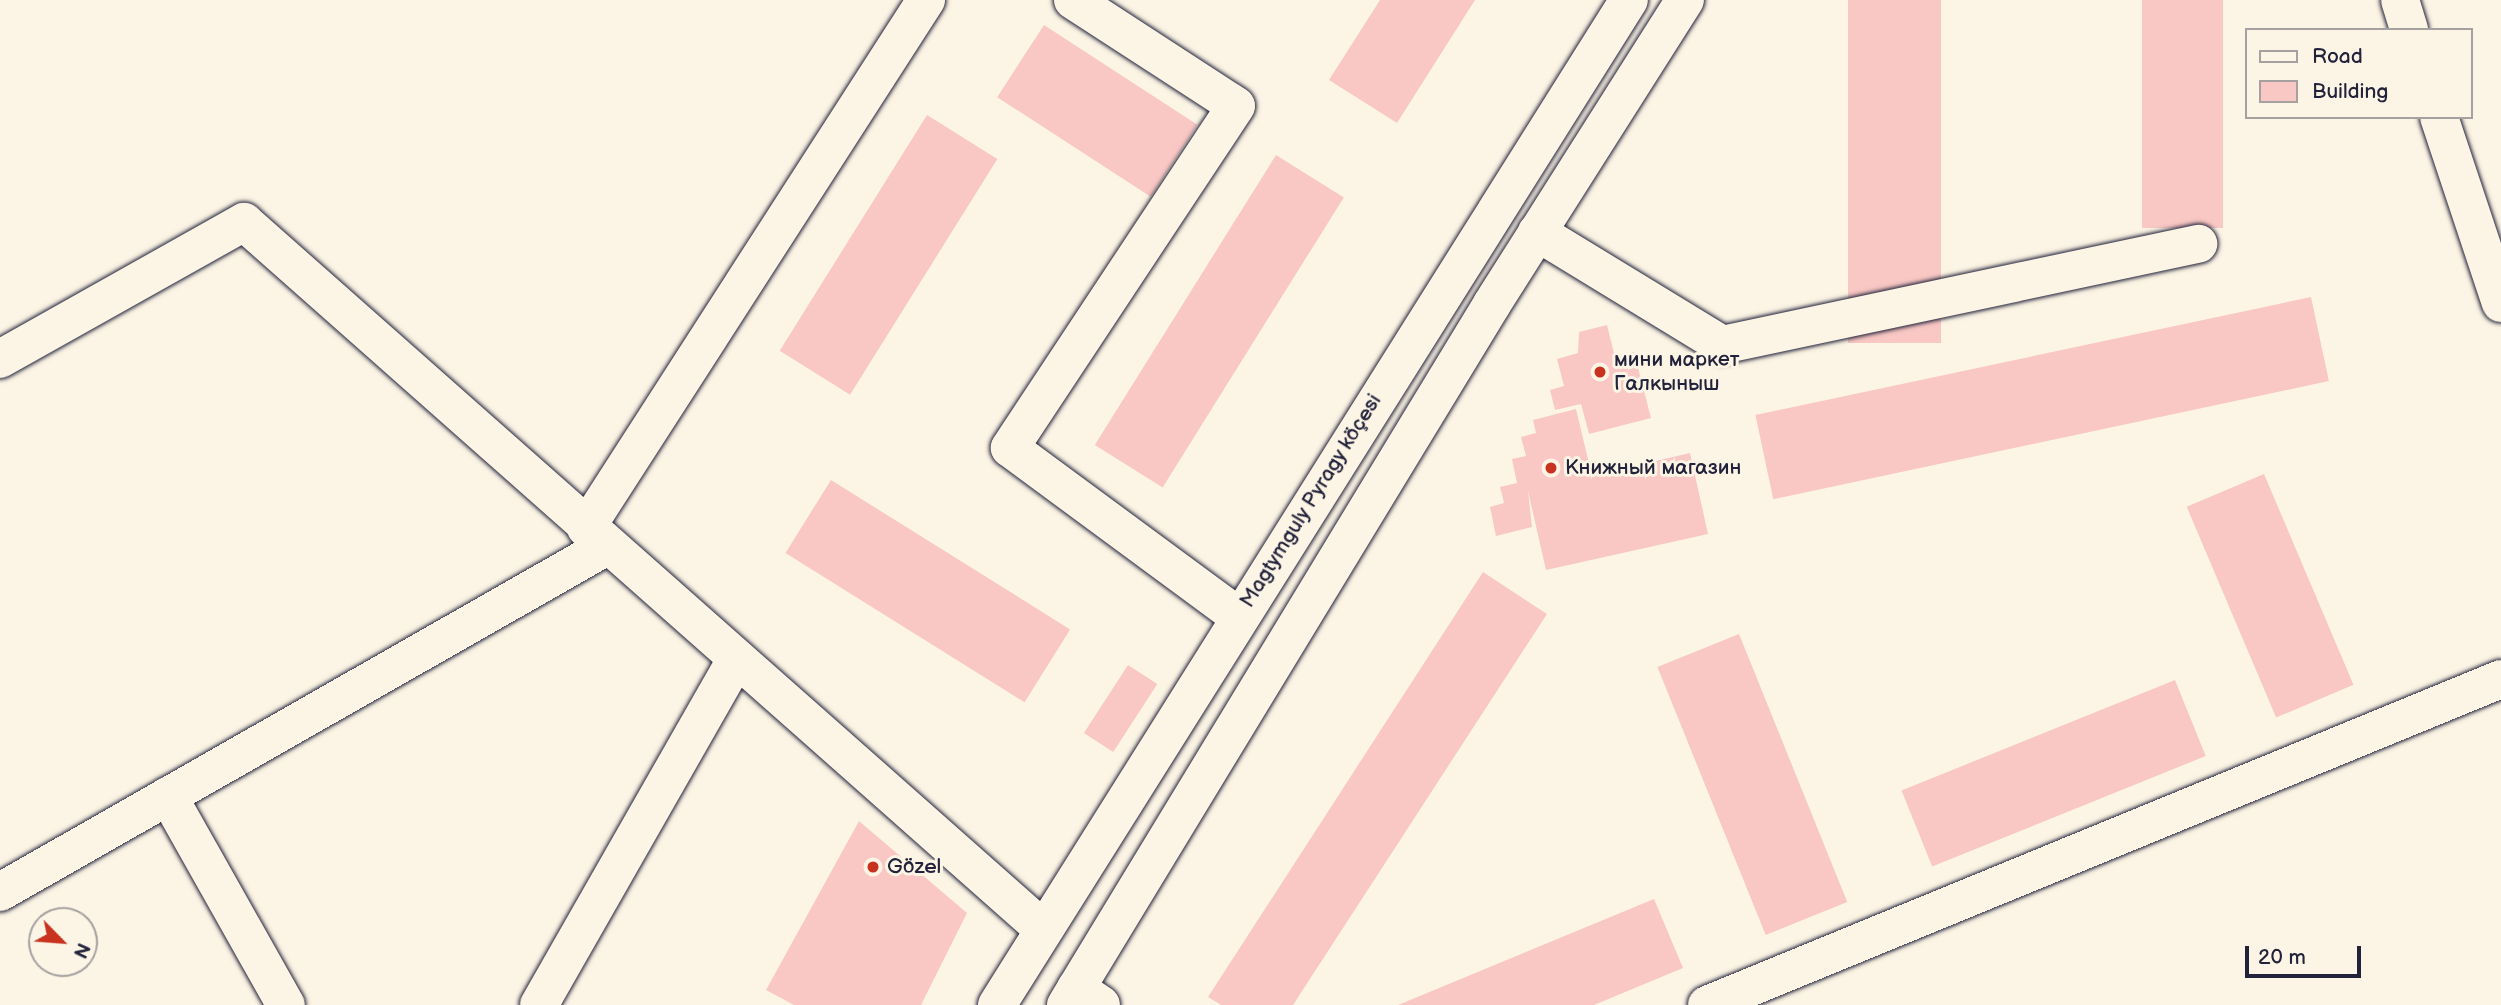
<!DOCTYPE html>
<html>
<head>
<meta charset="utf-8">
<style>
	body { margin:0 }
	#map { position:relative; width:2501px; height:1005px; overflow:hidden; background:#fcf5e5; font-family:"Balsamiq Sans",sans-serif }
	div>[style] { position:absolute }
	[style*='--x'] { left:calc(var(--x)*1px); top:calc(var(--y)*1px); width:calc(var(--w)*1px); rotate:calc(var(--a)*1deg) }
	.building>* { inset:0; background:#f9c8c4; transform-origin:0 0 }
	.roads { filter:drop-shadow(0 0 2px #22223b) drop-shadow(0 0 2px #22223b) }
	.minor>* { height:38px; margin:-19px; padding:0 19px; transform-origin:19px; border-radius:19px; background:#fcf5e5 }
	.major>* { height:38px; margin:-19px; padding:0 19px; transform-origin:19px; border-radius:19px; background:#fcf5e5 }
	.dots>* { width:19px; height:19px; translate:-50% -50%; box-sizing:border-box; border:4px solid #fcf5e5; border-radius:50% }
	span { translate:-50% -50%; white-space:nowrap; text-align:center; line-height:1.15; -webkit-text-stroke:6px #fcf5e5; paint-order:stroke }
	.poi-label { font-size:21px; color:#22223b }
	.left { translate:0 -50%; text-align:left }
	.street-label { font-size:21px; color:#22223b }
	.legend { position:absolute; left:2245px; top:28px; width:228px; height:91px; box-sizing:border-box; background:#fcf5e5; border:2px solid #a5a1a1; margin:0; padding:9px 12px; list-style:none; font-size:21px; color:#22223b }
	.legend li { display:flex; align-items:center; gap:14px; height:35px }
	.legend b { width:35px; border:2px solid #a5a1a1 }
	.north { position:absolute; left:28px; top:907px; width:70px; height:70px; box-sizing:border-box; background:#fcf5e5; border:2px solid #a5a1a1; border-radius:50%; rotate:115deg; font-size:19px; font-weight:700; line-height:28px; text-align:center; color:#22223b }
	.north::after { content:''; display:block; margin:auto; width:24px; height:32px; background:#c8321e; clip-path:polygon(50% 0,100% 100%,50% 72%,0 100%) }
	.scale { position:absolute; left:2245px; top:946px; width:116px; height:32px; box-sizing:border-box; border:4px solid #22223b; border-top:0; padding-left:9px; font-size:21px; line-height:24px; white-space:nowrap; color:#22223b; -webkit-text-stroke:5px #fcf5e5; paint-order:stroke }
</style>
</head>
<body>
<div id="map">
	<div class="building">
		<i style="clip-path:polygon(1380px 0,1475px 0,1397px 123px,1329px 80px)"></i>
		<i style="left:1848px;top:0;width:93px;height:343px"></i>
		<i style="left:2142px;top:0;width:81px;height:228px"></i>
		<i style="left:1044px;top:25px;width:183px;height:86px;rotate:33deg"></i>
		<i style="left:927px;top:115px;width:83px;height:278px;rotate:32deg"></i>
		<i style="left:1276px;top:155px;width:80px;height:342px;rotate:32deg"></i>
		<i style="left:2311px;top:297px;width:86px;height:568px;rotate:78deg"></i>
		<i style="clip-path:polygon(1607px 325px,1615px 357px,1634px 352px,1651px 418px,1589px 434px,1581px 404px,1555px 410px,1550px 390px,1564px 386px,1557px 359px,1578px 353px,1579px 332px)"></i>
		<i style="clip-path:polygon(1576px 409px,1592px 476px,1690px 453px,1708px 534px,1546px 570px,1528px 491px,1532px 527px,1496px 536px,1490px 507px,1504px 503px,1500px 487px,1517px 483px,1512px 459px,1526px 456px,1521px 437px,1536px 433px,1533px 420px)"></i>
		<i style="left:2264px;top:474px;width:229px;height:84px;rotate:67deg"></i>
		<i style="left:831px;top:480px;width:282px;height:86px;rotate:32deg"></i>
		<i style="clip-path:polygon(1483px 572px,1547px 614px,1293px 1005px,1221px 1005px,1208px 997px)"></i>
		<i style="left:1739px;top:634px;width:289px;height:88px;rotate:68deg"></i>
		<i style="left:1128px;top:665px;width:35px;height:81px;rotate:33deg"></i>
		<i style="left:2175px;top:680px;width:82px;height:295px;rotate:68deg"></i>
		<i style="clip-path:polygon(859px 821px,967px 913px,921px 1005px,794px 1005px,766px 990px)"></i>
		<i style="clip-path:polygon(1654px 899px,1683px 968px,1594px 1005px,1398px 1005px)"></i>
	</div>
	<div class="roads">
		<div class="minor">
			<i style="--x:1073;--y:0;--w:194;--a:33"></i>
			<i style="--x:1236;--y:106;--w:410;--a:123.5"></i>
			<i style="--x:1010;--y:448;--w:283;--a:36.4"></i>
			<i style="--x:2400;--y:0;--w:31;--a:73"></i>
			<i style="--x:2439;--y:117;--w:196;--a:71.6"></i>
			<i style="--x:1537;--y:232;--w:217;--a:31.4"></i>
			<i style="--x:1722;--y:345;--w:487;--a:-12"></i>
			<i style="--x:0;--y:359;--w:280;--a:-29.3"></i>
			<i style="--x:244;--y:222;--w:1065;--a:41.5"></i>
			<i style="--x:586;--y:528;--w:628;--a:-57.22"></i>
			<i style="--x:168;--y:796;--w:240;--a:60.6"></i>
			<i style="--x:0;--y:892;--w:699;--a:-29.68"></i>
			<i style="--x:1076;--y:988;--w:30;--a:34"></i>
			<i style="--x:539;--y:1005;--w:395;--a:-60.3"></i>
			<i style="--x:1707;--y:1005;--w:858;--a:-22.32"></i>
		</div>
		<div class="major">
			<i style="--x:997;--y:1005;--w:1187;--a:-57.84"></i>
			<i style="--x:1066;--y:1005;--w:820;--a:-58.71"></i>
			<i style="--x:1492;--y:304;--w:360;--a:-57.6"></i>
		</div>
	</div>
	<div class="dots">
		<i style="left:1600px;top:372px;background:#c8321e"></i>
		<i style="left:1551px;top:468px;background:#c8321e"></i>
		<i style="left:873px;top:867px;background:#c8321e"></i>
	</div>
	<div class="poi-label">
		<span class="left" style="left:1614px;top:372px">мини маркет<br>Галкыныш</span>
		<span class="left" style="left:1565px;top:468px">Книжный магазин</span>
		<span class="left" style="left:887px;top:867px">Gözel</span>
	</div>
	<div class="street-label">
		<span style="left:1311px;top:501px;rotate:-58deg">Magtymguly Pyragy köçesi</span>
	</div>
	<ul class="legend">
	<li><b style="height:9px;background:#fcf5e5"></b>Road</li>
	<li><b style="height:19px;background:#f9c8c4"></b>Building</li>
	</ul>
	<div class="north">N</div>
	<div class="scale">20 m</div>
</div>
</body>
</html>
